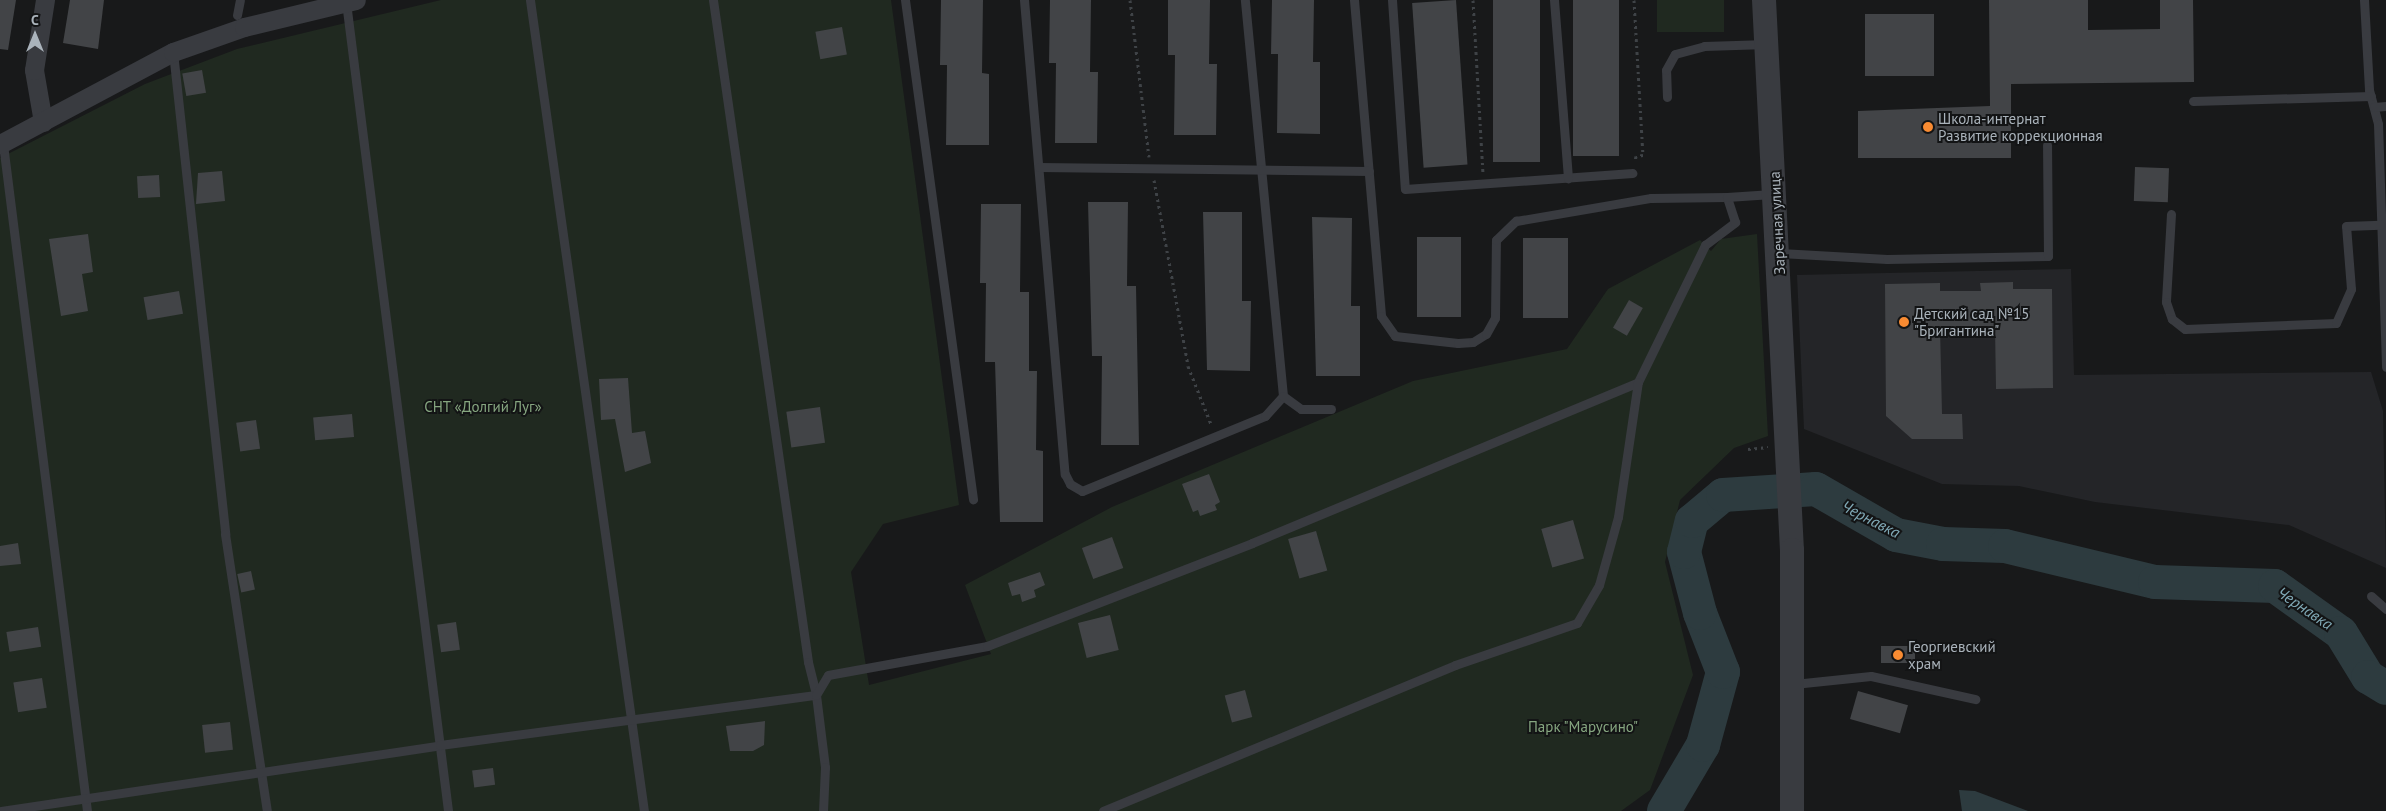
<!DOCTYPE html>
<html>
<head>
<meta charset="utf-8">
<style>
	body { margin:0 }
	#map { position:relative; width:2386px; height:811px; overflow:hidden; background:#18191a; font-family:"PT Sans",sans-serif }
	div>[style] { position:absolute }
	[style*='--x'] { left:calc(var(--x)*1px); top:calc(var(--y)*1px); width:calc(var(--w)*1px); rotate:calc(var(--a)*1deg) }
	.built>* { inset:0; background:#242528 }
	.green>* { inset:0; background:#202920; transform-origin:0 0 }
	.water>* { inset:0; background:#2d3b3f }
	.river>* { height:34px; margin:-17px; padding:0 17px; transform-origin:17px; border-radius:17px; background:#2d3b3f }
	.building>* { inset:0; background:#424447; transform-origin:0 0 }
	.path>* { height:3px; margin-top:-1.5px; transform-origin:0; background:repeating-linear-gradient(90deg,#3f4347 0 2.5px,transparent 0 6.5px) }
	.service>* { height:9px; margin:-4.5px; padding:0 4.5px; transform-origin:4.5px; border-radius:4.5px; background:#393b40 }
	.minor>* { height:19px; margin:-9.5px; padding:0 9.5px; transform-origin:9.5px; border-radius:9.5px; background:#393b40 }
	.tertiary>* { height:24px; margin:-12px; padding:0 12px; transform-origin:12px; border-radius:12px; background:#393b40 }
	.dots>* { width:14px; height:14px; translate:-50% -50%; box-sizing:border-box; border:2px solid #131415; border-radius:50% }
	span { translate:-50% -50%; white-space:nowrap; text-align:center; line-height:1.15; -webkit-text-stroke:4px #131415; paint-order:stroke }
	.poi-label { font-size:15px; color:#aab3bb }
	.left { translate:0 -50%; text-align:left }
	.street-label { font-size:15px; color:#aab3bb }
	.park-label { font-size:15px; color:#86a680 }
	.water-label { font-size:16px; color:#80a9b6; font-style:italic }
	.north { position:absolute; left:10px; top:10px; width:50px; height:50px; -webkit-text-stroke:4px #131415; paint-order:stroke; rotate:0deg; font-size:14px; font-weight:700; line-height:20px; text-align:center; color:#aab3bb }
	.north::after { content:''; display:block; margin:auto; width:18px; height:22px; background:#aab3bb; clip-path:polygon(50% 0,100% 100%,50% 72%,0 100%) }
</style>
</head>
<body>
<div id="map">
	<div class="built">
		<i style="clip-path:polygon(2071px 269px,2074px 375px,2371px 372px,2383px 411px,2386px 568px,2289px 525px,2095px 502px,2019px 486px,1942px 484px,1804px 429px,1797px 275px)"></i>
	</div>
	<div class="green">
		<i style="clip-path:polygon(441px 0,891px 0,959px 505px,883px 524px,851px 572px,869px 685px,991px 654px,965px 585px,1112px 507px,1413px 381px,1567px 349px,1608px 289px,1700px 240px,1711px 251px,1721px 239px,1757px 234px,1768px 436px,1734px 448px,1680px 500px,1665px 562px,1693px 675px,1650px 790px,1621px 811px,0 811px,0 158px,145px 84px,237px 49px)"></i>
		<i style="left:1657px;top:0;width:67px;height:32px"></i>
	</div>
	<div class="water">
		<i style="clip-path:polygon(1959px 790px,1975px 791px,2028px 811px,1962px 811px)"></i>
	</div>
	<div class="river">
		<i style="--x:1664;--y:811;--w:77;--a:-59.4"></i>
		<i style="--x:1703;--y:745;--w:76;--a:-74.7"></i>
		<i style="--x:1723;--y:672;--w:63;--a:-111.3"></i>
		<i style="--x:1700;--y:613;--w:63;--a:-104.7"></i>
		<i style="--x:1684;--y:552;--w:32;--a:-76"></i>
		<i style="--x:1692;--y:521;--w:40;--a:-40"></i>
		<i style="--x:1723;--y:495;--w:93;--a:-3.7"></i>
		<i style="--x:1816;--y:489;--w:92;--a:29.9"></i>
		<i style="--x:1896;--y:535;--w:48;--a:10.8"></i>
		<i style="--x:1943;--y:544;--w:62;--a:1.8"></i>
		<i style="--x:2005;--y:546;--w:154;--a:13.5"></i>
		<i style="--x:2155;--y:582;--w:120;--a:1.9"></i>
		<i style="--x:2275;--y:586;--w:81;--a:35.5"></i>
		<i style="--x:2341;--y:633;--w:52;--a:58.5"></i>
		<i style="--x:2368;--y:677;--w:21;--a:31"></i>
	</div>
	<div class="building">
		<i style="clip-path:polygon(0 0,16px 0,8px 50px,0 49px)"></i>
		<i style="clip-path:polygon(70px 0,104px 0,98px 49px,63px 43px)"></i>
		<i style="clip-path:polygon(941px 0,983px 0,982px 73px,989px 74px,989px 145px,946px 145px,947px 65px,940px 65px)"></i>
		<i style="clip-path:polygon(1050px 0,1091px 0,1090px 72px,1098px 72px,1097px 143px,1055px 143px,1056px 63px,1049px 63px)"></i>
		<i style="clip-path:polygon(1168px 0,1210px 0,1209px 64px,1217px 64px,1216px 135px,1174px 135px,1175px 55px,1168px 55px)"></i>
		<i style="clip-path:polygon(1272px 0,1314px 0,1313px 62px,1320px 62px,1320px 134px,1277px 133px,1278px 54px,1271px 54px)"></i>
		<i style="left:1456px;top:0;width:165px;height:44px;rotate:86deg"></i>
		<i style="left:1493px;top:0;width:47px;height:162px"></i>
		<i style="left:1573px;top:0;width:46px;height:156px"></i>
		<i style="clip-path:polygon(1989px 0,2088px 0,2088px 30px,2160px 29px,2160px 0,2193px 0,2194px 82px,2011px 84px,2011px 158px,1858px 158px,1858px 111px,1990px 106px)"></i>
		<i style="left:1865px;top:14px;width:69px;height:62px"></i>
		<i style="left:842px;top:27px;width:28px;height:27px;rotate:80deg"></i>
		<i style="left:202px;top:70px;width:23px;height:20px;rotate:80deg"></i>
		<i style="left:2135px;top:167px;width:34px;height:34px;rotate:2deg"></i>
		<i style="clip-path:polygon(222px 171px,225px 201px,196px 204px,198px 173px)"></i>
		<i style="left:159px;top:175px;width:22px;height:22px;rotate:87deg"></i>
		<i style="clip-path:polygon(1088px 202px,1128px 202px,1127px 286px,1136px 286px,1139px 445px,1101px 445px,1102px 356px,1092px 356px)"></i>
		<i style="clip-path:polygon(981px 204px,1021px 204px,1020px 292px,1029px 292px,1029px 371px,1037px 371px,1036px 450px,1043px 451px,1043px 522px,1000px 522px,995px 362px,985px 362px,986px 283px,980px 283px)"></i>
		<i style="clip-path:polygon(1203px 212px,1242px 212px,1242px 301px,1251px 301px,1250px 371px,1207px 370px)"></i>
		<i style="clip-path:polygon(1312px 217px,1352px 218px,1351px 306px,1360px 306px,1360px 376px,1316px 376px)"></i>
		<i style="clip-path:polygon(88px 234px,93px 272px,82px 274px,88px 311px,61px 316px,49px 239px)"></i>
		<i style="left:1417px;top:237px;width:44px;height:80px"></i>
		<i style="left:1523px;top:238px;width:45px;height:80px"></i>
		<i style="clip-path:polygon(2013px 282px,2013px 289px,2052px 289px,2053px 388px,1996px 389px,1995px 326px,1940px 327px,1942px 414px,1962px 414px,1963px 439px,1912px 439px,1886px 416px,1885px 284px,1940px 283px,1940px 291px,1981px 291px,1980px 283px)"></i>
		<i style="left:179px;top:291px;width:23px;height:36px;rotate:80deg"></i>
		<i style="left:1629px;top:300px;width:16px;height:32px;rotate:30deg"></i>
		<i style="clip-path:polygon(628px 378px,632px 433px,645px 431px,651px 463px,625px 472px,615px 419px,601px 420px,599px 379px)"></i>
		<i style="left:820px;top:407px;width:36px;height:34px;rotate:82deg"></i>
		<i style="left:352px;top:414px;width:23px;height:39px;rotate:85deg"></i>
		<i style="left:256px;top:420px;width:29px;height:20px;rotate:82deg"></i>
		<i style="clip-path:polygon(1209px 474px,1220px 502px,1215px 505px,1217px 510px,1200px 516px,1198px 510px,1193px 512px,1182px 484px)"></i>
		<i style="left:1573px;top:520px;width:40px;height:33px;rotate:74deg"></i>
		<i style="left:1316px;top:531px;width:41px;height:29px;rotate:74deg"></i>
		<i style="left:1112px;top:537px;width:33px;height:32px;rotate:70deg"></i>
		<i style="clip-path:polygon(18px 543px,21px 564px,0 566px,0 546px)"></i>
		<i style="left:251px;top:571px;width:19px;height:14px;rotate:78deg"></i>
		<i style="clip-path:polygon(1040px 572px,1045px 585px,1034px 590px,1036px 597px,1022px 602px,1020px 594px,1012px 596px,1008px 583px)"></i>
		<i style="left:1110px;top:615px;width:36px;height:33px;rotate:76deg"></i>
		<i style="left:456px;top:622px;width:28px;height:19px;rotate:82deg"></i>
		<i style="left:38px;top:627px;width:20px;height:32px;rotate:81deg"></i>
		<i style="left:1881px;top:646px;width:34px;height:17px"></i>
		<i style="left:42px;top:678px;width:30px;height:29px;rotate:81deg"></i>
		<i style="left:1245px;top:690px;width:28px;height:21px;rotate:75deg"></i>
		<i style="left:1858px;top:691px;width:52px;height:29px;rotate:16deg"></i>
		<i style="clip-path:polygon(765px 721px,764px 745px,753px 751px,730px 751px,726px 726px)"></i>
		<i style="left:230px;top:722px;width:28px;height:28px;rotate:84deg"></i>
		<i style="left:493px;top:768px;width:17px;height:21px;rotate:83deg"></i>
	</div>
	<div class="path">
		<i style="--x:1130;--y:0;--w:158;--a:83.1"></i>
		<i style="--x:1473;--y:0;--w:172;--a:86.7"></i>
		<i style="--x:1634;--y:0;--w:155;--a:86.7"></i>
		<i style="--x:1643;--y:155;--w:7;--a:172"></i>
		<i style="--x:1636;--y:156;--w:5;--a:101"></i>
		<i style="--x:1154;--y:180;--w:189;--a:79.6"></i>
		<i style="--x:1188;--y:366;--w:62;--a:68.4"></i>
		<i style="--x:1748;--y:449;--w:20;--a:-6"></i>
	</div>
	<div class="service">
		<i style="--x:530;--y:0;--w:819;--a:82"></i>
		<i style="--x:713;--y:0;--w:669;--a:81.83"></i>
		<i style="--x:808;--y:662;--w:34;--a:76"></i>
		<i style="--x:816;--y:695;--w:73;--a:82.9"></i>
		<i style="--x:825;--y:767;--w:44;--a:92.6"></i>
		<i style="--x:905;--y:0;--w:504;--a:82.24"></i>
		<i style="--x:1024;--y:0;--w:476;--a:85.1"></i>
		<i style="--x:1065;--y:474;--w:11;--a:63"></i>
		<i style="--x:1070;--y:484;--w:14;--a:30"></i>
		<i style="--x:1082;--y:491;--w:198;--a:-22.3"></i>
		<i style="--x:1265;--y:416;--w:27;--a:-48"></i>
		<i style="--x:1283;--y:396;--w:398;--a:-95.5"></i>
		<i style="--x:1354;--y:0;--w:317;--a:85.1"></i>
		<i style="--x:1381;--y:316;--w:24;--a:55"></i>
		<i style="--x:1395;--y:336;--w:63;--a:6.3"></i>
		<i style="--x:1458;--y:343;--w:15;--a:-4"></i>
		<i style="--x:1473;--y:342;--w:15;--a:-32"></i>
		<i style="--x:1486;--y:334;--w:18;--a:-61"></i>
		<i style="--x:1495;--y:318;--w:78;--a:-89.3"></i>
		<i style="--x:1496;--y:240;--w:28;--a:-44"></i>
		<i style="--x:1516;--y:221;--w:137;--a:-9.7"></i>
		<i style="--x:1651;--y:198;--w:76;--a:-0.8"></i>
		<i style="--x:1392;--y:0;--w:189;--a:86.1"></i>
		<i style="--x:1405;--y:189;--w:228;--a:-4"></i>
		<i style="--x:1554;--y:0;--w:179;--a:85.5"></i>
		<i style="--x:2364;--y:0;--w:90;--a:86.8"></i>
		<i style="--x:2369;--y:90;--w:35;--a:75"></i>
		<i style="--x:2378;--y:124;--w:243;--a:88.1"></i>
		<i style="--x:346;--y:2;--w:815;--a:82.81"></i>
		<i style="--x:237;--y:15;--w:15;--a:-79"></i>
		<i style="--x:173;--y:52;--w:485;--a:83.8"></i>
		<i style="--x:225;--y:534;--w:280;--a:81.4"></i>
		<i style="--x:1667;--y:97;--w:27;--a:-92"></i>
		<i style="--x:1666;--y:70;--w:18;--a:-61"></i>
		<i style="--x:1675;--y:54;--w:30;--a:-15"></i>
		<i style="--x:1704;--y:46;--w:63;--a:-1.8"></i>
		<i style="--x:2193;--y:101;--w:178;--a:-1.6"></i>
		<i style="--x:2374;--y:107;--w:12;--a:-5"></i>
		<i style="--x:3;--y:144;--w:672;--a:82.82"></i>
		<i style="--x:1039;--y:167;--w:330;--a:0.7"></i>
		<i style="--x:2171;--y:214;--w:88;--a:93.3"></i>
		<i style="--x:2166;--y:302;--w:18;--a:71"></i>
		<i style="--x:2172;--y:319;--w:16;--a:38"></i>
		<i style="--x:2185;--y:329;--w:151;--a:-2.3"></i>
		<i style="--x:2336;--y:323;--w:37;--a:-66"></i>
		<i style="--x:2351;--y:289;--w:63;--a:-94.5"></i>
		<i style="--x:2346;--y:226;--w:34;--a:-2"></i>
		<i style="--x:1780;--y:253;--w:107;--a:3.2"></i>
		<i style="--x:1887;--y:259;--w:161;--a:-1.1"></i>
		<i style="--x:2048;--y:256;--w:111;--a:-90.5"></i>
		<i style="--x:1283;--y:396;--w:22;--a:36"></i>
		<i style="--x:1301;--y:409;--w:30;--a:0"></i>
		<i style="--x:2371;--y:596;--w:20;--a:41"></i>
		<i style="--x:1794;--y:684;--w:77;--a:-5.9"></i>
		<i style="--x:1871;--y:676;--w:107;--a:12.5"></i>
		<i style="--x:1;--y:811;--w:444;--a:-8.5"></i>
		<i style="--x:440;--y:745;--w:379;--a:-7.6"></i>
		<i style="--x:816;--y:695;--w:23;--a:-59"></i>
		<i style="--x:828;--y:675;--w:162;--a:-10.3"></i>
		<i style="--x:987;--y:646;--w:284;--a:-21.2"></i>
		<i style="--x:1252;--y:543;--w:418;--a:-22.6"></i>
		<i style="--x:1638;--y:382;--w:153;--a:-63.9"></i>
		<i style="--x:1705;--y:245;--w:38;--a:-37"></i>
		<i style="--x:1735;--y:222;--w:26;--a:-108"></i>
		<i style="--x:1727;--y:197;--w:45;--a:-3.8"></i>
		<i style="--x:1103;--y:811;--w:381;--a:-22.5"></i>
		<i style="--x:1455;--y:665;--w:129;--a:-19"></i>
		<i style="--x:1577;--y:623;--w:44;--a:-59.9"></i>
		<i style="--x:1599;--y:585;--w:71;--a:-74.4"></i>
		<i style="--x:1618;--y:517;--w:136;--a:-81.6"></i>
	</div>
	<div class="minor">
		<i style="--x:43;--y:122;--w:53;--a:-99.8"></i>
		<i style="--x:34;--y:70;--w:71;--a:-81.1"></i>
		<i style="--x:0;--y:144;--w:196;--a:-28"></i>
		<i style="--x:173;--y:52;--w:75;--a:-19.4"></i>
		<i style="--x:244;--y:27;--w:115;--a:-13.6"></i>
	</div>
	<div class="tertiary">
		<i style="--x:1764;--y:0;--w:551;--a:87.09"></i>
		<i style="--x:1792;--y:550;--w:261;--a:90"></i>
	</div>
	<div class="dots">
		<i style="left:1928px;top:127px;background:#f88b32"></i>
		<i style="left:1904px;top:322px;background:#f88b32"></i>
		<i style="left:1898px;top:655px;background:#f88b32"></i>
	</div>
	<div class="poi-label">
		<span class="left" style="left:1938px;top:127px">Школа-интернат<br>Развитие коррекционная</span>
		<span class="left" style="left:1914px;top:322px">Детский сад №15<br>"Бригантина"</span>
		<span class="left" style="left:1908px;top:655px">Георгиевский<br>храм</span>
	</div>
	<div class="street-label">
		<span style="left:1777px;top:223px;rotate:-93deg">Заречная улица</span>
	</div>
	<div class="park-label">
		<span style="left:483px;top:407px">СНТ «Долгий Луг»</span>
		<span style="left:1583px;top:727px">Парк "Марусино"</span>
	</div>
	<div class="water-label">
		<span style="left:1871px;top:519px;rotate:27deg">Чернавка</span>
		<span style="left:2305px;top:608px;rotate:34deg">Чернавка</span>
	</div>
	<div class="north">С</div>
</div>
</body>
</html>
